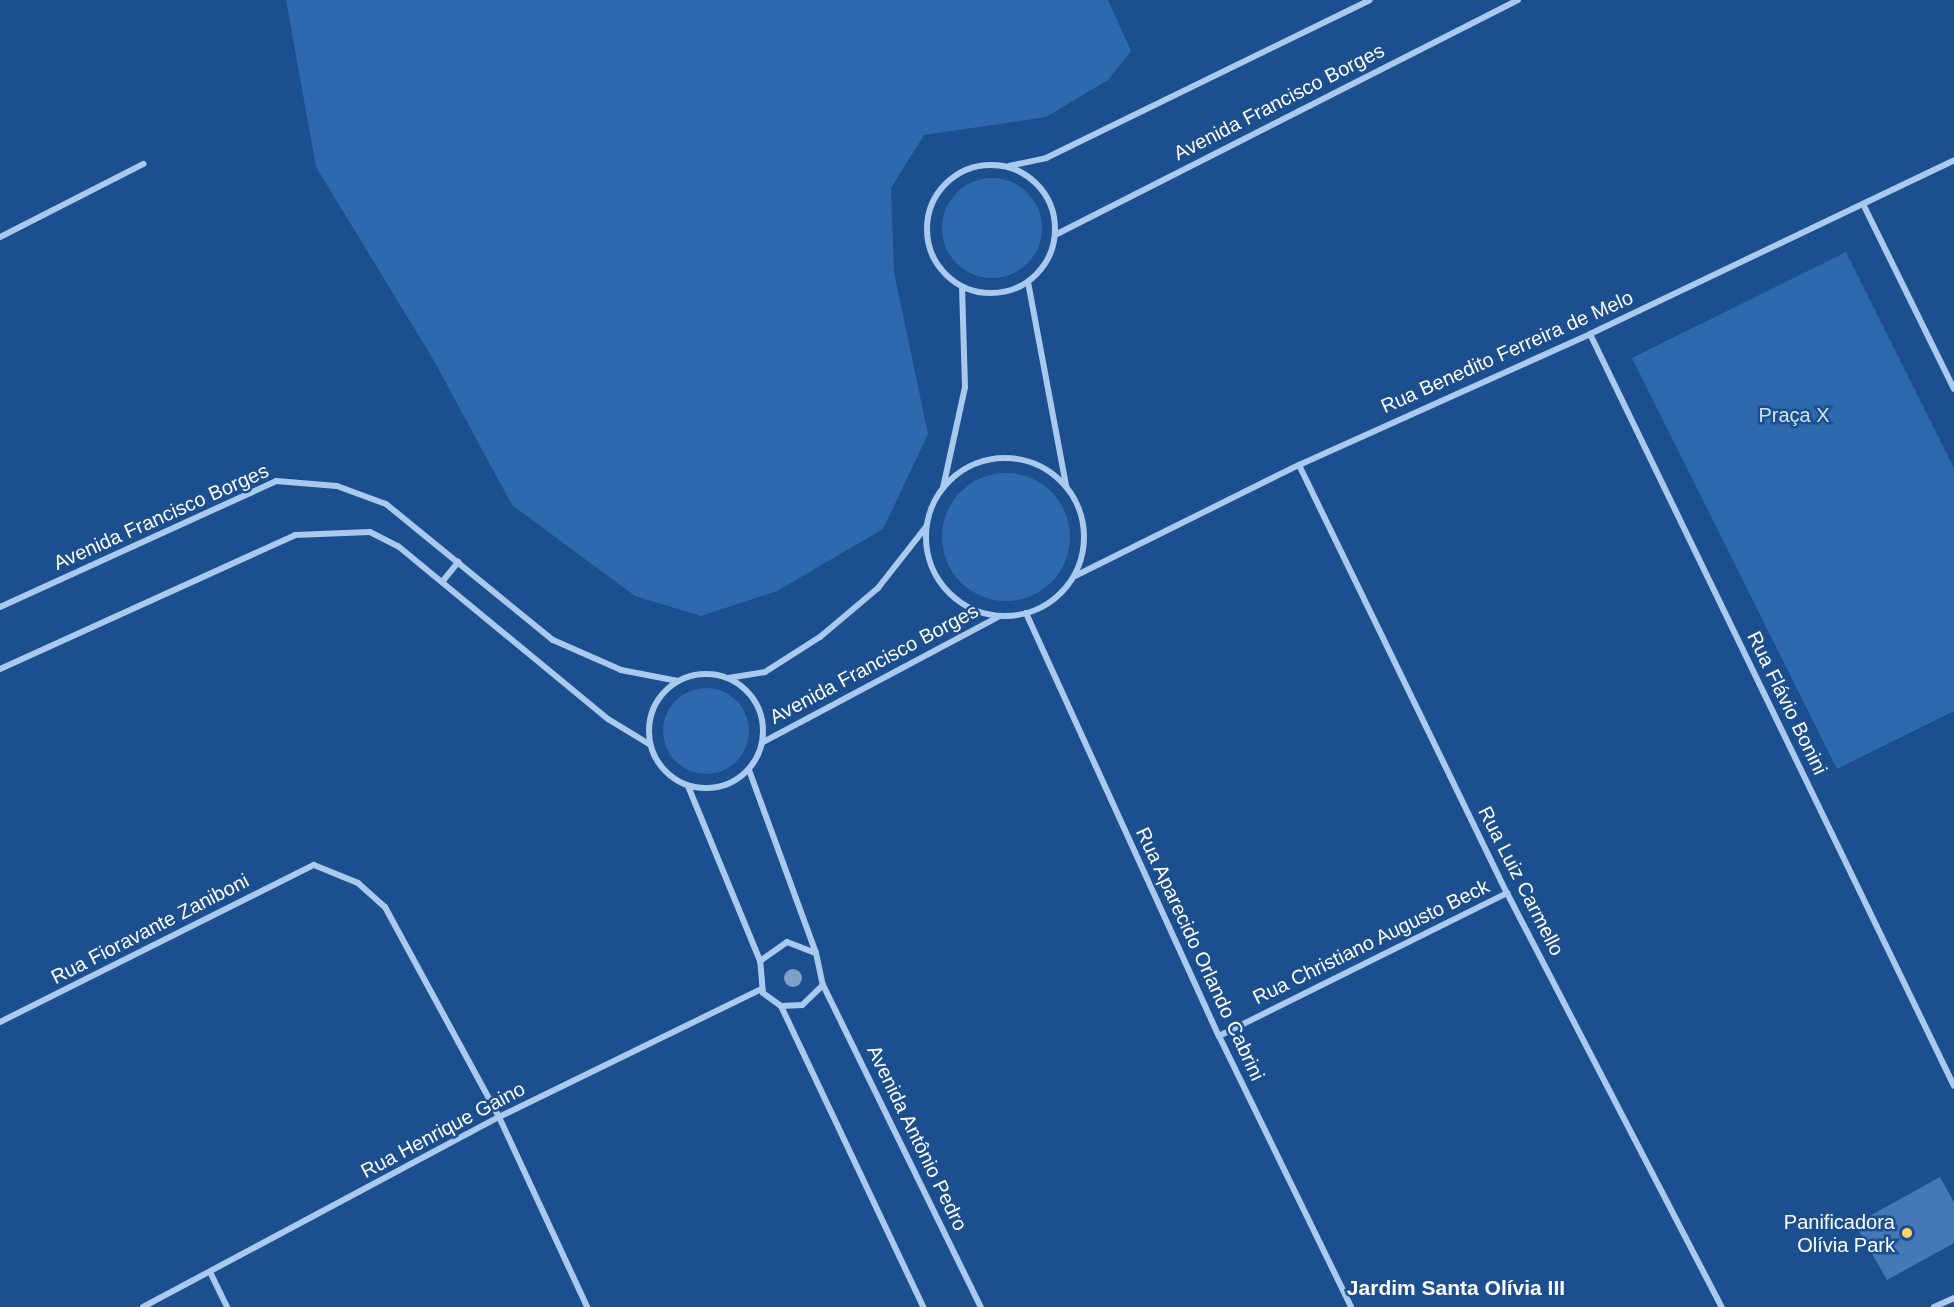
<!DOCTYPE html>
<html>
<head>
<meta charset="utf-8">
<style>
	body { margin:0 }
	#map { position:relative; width:1954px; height:1307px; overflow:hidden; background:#1b4f8f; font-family:Arial,sans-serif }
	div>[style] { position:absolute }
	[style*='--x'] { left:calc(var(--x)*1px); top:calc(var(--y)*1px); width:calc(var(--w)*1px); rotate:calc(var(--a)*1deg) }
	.green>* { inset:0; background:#2e69ad }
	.round { border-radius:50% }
	.building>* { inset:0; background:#4478b7 }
	.minor>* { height:6px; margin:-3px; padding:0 3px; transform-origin:3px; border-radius:3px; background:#a9c9ee }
	.minor>.ring { margin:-3px; padding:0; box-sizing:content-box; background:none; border:6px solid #a9c9ee; border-radius:50% }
	.trees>* { width:18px; height:18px; margin:-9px; border-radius:50%; background:#7ea0ca }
	.dots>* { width:16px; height:16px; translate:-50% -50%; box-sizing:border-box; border:3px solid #1b4f8f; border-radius:50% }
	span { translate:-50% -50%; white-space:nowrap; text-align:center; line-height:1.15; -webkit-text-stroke:5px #1b4f8f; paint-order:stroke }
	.street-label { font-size:20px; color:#fff }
	.park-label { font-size:20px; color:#cfe3fa }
	.poi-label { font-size:20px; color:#fff }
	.right { translate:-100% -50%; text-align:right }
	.neighbourhood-label { font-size:21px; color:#fff; font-weight:700 }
</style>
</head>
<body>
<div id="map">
	<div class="green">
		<i style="clip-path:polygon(286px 0,1108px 0,1131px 51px,1108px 80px,1046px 117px,924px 135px,891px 188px,894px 272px,928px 434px,883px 529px,777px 591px,701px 616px,635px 596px,512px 505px,433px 359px,316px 167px)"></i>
		<i class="round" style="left:942px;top:178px;width:100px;height:100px"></i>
		<i style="clip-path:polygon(1846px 252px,1954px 468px,1954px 711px,1837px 769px,1632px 358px)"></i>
		<i class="round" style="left:942px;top:473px;width:128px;height:128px"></i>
		<i class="round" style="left:663px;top:688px;width:86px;height:86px"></i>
	</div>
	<div class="building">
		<i style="clip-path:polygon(1940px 1177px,1954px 1202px,1954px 1243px,1887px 1280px,1855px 1224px)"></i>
	</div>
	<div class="minor">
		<i class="ring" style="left:927px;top:165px;width:122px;height:122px"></i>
		<i style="--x:1009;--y:166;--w:38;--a:-12"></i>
		<i style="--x:1046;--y:158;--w:360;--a:-26"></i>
		<i style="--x:1863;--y:204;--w:206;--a:63.8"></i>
		<i style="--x:1055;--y:235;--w:519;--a:-26.91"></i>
		<i style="--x:0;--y:237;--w:161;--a:-27"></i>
		<i style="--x:1028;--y:282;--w:208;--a:79.4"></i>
		<i style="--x:1590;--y:334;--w:835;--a:64.17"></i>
		<i class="ring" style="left:926px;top:458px;width:152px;height:152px"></i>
		<i style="--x:1299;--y:465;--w:476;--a:64.1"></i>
		<i style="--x:1507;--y:893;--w:466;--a:62.6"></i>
		<i style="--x:943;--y:488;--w:103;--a:-77.7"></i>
		<i style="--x:965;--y:387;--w:100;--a:-91.7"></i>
		<i style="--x:1075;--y:576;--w:250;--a:-26.4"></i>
		<i style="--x:1299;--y:465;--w:319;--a:-24.2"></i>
		<i style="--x:1590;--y:334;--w:403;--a:-25.5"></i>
		<i style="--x:442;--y:582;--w:26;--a:-51"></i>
		<i style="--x:0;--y:607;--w:303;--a:-24.5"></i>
		<i style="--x:276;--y:481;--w:61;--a:4.7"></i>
		<i style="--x:337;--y:486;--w:52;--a:20.2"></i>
		<i style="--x:386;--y:504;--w:215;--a:39.2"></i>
		<i style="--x:553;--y:640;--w:74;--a:23.8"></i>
		<i style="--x:621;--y:670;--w:58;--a:10.9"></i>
		<i style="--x:1026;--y:613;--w:465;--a:65.5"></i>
		<i style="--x:1219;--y:1036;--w:301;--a:64"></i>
		<i style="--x:0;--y:669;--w:324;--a:-24.4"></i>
		<i style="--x:295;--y:535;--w:75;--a:-2.3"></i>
		<i style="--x:370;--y:532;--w:31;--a:27"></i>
		<i style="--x:398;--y:546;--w:272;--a:39.5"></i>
		<i style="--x:608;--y:719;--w:48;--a:31.4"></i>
		<i class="ring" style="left:649px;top:674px;width:108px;height:108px"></i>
		<i style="--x:728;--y:678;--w:37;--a:-9"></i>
		<i style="--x:765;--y:672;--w:65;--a:-32.5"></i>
		<i style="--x:820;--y:637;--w:76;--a:-40.2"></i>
		<i style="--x:878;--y:588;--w:78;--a:-51.8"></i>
		<i style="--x:763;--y:742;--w:268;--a:-28"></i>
		<i style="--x:749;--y:770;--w:195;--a:69.9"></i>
		<i style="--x:688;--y:786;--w:189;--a:67.6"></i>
		<i style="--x:823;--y:985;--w:29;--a:136"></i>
		<i style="--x:802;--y:1005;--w:21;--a:177"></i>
		<i style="--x:781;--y:1006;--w:22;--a:-144"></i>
		<i style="--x:763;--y:993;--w:32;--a:-95"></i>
		<i style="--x:760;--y:961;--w:33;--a:-35"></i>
		<i style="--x:787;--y:942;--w:31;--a:21"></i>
		<i style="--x:816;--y:953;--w:33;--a:78"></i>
		<i style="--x:823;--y:985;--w:359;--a:63.9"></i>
		<i style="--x:781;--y:1006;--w:333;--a:64.7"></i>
		<i style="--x:0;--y:1022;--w:351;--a:-26.6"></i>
		<i style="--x:314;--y:865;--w:48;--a:22.2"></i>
		<i style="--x:358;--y:883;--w:36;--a:42"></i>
		<i style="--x:385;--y:907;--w:239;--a:61.5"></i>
		<i style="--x:499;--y:1117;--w:209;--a:65.1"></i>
		<i style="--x:1219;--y:1036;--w:322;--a:-26.4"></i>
		<i style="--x:211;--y:1274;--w:37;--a:64"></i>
		<i style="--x:143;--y:1307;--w:404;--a:-28.1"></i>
		<i style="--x:499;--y:1117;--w:292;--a:-26"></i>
		<i style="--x:1934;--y:1307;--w:22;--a:-24"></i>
	</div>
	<div class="trees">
		<i style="left:793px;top:978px"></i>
	</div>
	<div class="dots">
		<i style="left:1907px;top:1233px;background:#ffd166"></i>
	</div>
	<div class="street-label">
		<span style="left:1279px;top:102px;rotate:-27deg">Avenida Francisco Borges</span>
		<span style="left:1507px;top:352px;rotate:-24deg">Rua Benedito Ferreira de Melo</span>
		<span style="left:161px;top:517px;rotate:-24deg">Avenida Francisco Borges</span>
		<span style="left:874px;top:664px;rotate:-28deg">Avenida Francisco Borges</span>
		<span style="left:1787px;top:703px;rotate:64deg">Rua Flávio Bonini</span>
		<span style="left:1521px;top:881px;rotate:63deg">Rua Luiz Carmello</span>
		<span style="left:150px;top:929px;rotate:-27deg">Rua Fioravante Zaniboni</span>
		<span style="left:1371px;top:942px;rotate:-26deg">Rua Christiano Augusto Beck</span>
		<span style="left:1200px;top:954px;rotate:65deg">Rua Aparecido Orlando Cabrini</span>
		<span style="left:443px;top:1130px;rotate:-28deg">Rua Henrique Gaino</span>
		<span style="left:917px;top:1138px;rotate:64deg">Avenida Antônio Pedro</span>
	</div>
	<div class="park-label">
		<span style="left:1794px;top:415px">Praça X</span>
	</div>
	<div class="poi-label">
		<span class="right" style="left:1895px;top:1234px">Panificadora<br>Olívia Park</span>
	</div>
	<div class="neighbourhood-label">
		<span style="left:1456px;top:1288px">Jardim Santa Olívia III</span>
	</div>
</div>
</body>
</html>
